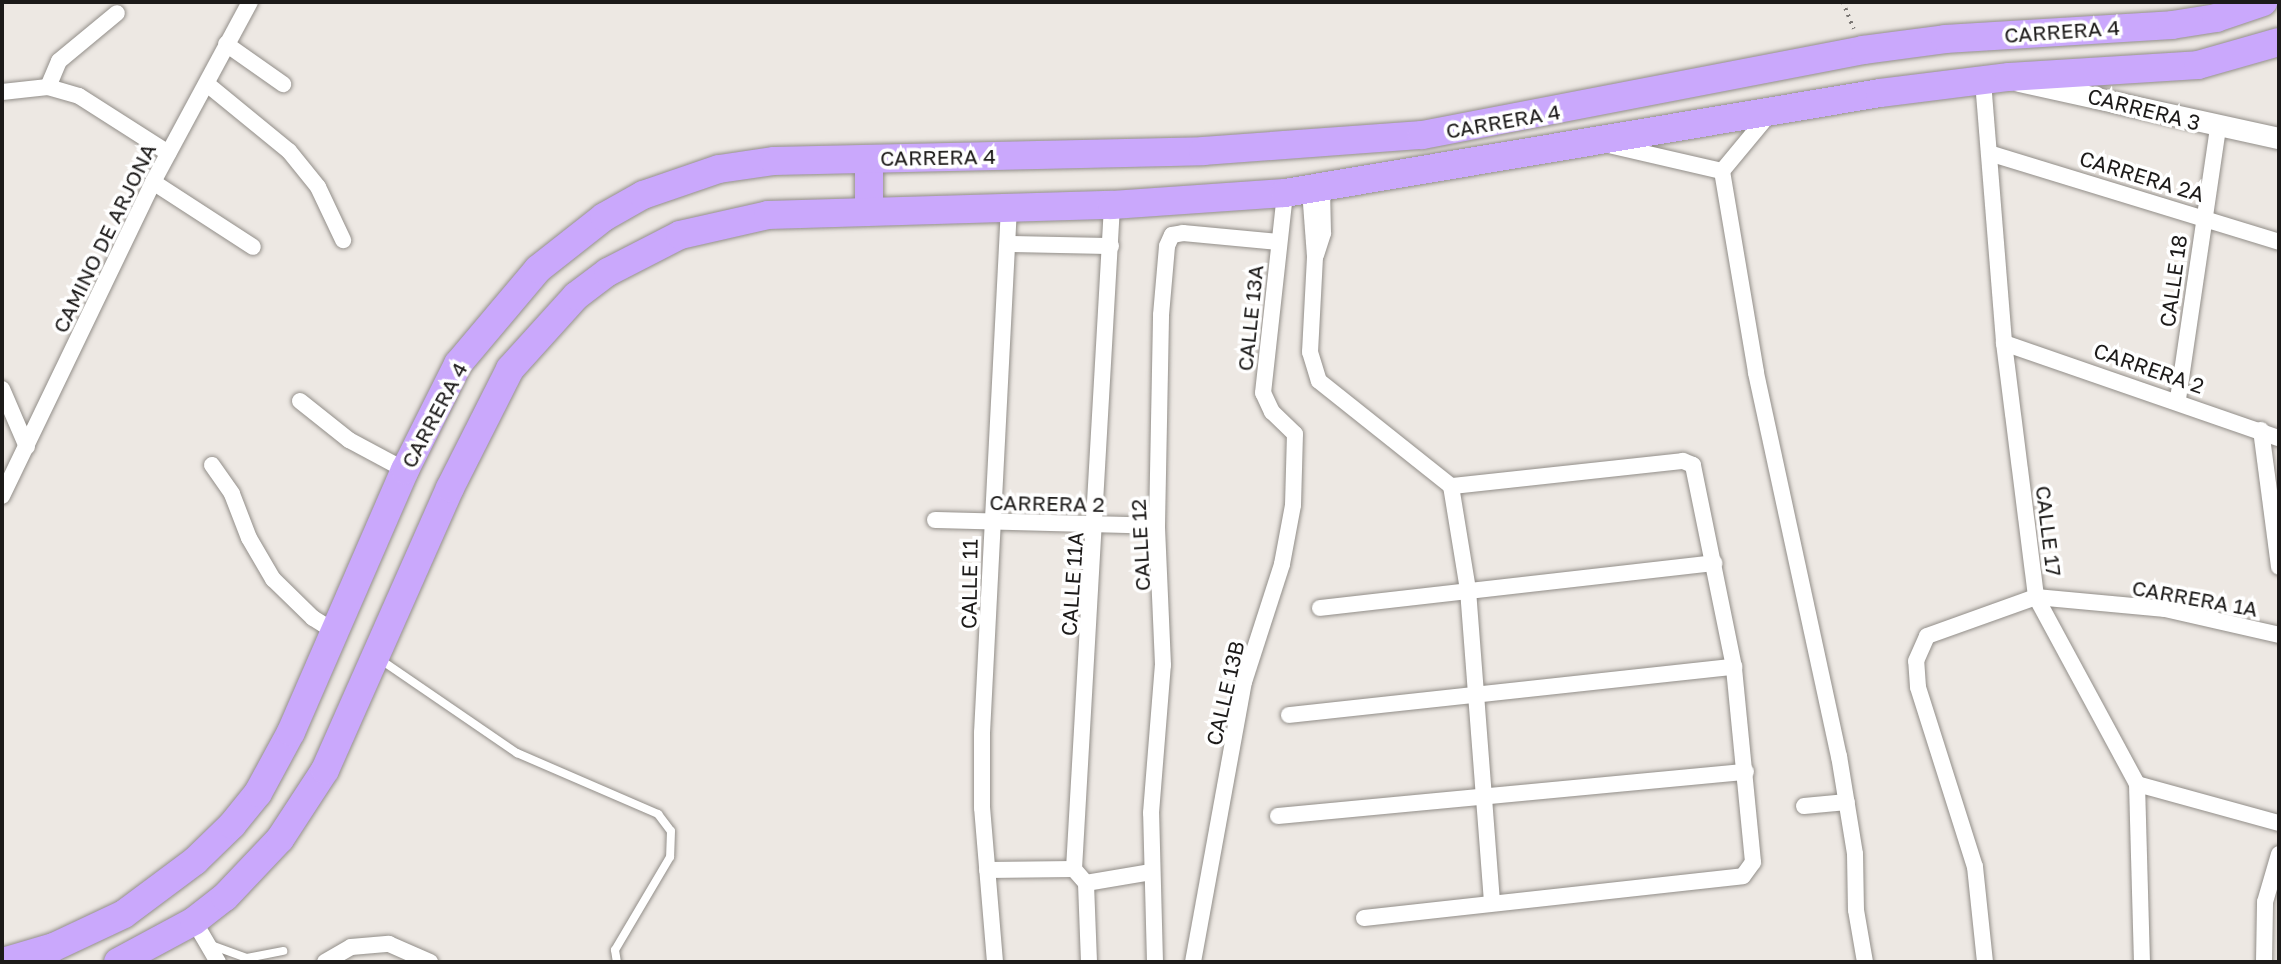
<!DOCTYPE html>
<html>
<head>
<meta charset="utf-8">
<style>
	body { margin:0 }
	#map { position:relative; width:2281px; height:964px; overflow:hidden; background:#ede8e3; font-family:"Golos Text",sans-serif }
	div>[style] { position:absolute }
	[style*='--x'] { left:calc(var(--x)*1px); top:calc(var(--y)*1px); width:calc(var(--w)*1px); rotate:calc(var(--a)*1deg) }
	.path>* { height:3.5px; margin-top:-1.75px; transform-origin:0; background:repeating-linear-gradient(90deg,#7b7774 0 2px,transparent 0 7px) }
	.roads { filter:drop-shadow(0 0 2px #928e89) drop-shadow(0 0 2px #928e89) }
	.service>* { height:8px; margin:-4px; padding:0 4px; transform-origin:4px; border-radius:4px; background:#fff }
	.minor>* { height:16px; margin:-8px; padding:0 8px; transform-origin:8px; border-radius:8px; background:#fff }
	.tertiary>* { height:21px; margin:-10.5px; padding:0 10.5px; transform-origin:10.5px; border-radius:10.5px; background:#fff }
	.trunk>* { height:28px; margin:-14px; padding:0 14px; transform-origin:14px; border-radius:14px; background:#caa8fc }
	span { translate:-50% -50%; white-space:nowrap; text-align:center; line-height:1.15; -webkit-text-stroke:7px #fff; paint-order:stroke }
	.street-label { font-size:21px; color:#1c1a19 }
	.frame { position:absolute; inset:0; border:4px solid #1c1a19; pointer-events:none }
</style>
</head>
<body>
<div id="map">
	<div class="path">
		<i style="--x:1843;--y:2;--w:29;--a:68"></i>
	</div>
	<div class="roads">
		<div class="service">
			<i style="--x:381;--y:660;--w:165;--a:34.4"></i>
			<i style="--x:517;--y:753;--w:154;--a:23.4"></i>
			<i style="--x:658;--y:814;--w:21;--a:53"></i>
			<i style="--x:671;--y:831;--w:26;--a:92"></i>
			<i style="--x:670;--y:857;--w:108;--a:120.6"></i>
			<i style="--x:615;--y:950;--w:12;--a:81"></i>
			<i style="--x:211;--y:945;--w:38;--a:20"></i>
			<i style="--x:247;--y:958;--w:37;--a:-11"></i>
		</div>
		<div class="minor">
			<i style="--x:226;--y:44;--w:70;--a:35.1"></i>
			<i style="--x:1983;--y:81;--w:263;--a:85.4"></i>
			<i style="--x:2004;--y:343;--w:256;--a:82.8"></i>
			<i style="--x:2036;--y:597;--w:213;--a:61.6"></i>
			<i style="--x:2137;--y:784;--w:178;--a:88.4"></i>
			<i style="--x:207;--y:84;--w:106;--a:39.3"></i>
			<i style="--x:289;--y:151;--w:46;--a:51.1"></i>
			<i style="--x:318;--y:187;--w:59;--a:64.7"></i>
			<i style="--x:48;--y:87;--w:28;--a:-67"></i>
			<i style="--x:59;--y:61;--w:75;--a:-39.6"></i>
			<i style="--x:2;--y:92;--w:46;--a:-6.2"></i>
			<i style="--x:48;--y:87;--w:32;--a:16"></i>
			<i style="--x:79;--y:96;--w:106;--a:32.6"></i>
			<i style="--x:1771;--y:112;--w:77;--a:129.7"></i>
			<i style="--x:1722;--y:171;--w:205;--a:80.4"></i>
			<i style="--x:1756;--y:373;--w:392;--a:77.8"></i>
			<i style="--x:1839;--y:756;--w:99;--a:80.7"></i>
			<i style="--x:1855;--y:854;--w:56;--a:89"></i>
			<i style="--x:1856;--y:910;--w:53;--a:80.2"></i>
			<i style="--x:1609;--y:145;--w:116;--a:13"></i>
			<i style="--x:1992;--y:154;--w:300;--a:17"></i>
			<i style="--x:153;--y:182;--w:119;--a:33"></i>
			<i style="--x:1310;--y:190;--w:67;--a:85.7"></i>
			<i style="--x:1315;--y:257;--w:95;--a:93"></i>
			<i style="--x:1310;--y:352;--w:30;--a:73"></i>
			<i style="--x:1319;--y:381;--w:169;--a:38.5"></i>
			<i style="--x:1451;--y:486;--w:105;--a:80.7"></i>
			<i style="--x:1468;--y:590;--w:313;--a:85.6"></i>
			<i style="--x:1008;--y:244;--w:103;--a:1.1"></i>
			<i style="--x:1316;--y:255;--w:23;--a:-72"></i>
			<i style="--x:1323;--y:233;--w:45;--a:-91.3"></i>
			<i style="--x:2004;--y:343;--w:291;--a:19.1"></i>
			<i style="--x:2;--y:389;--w:63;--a:66.7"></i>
			<i style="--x:2178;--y:399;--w:274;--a:-81.6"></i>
			<i style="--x:300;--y:401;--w:63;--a:38.5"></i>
			<i style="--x:349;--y:440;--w:64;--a:28.2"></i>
			<i style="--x:2261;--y:430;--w:138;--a:82.5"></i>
			<i style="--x:212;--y:465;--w:35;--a:55"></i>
			<i style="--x:232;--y:494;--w:47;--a:68.9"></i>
			<i style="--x:249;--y:538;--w:48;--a:59.7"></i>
			<i style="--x:273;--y:579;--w:56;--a:44.3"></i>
			<i style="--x:313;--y:618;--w:26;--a:32"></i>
			<i style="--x:2;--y:496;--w:348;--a:-64.3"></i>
			<i style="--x:153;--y:182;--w:204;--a:-61.7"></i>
			<i style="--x:935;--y:520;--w:222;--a:1.5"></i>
			<i style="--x:1320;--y:608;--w:397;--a:-6.5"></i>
			<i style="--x:1289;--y:715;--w:448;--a:-6.2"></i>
			<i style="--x:2137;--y:784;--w:147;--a:15.4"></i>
			<i style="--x:1804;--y:806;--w:43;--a:-5.3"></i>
			<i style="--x:1278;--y:816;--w:470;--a:-5.4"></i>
			<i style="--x:987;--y:870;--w:87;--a:-0.7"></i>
			<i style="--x:1086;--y:883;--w:66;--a:-9.6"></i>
			<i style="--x:1364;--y:918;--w:381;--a:-6.3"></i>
			<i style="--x:1743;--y:876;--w:17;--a:-54"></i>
			<i style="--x:1753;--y:862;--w:196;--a:-95.6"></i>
			<i style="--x:1734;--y:667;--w:206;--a:-101.5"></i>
			<i style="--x:1693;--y:465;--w:11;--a:-158"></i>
			<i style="--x:1683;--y:461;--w:233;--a:173.8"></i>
			<i style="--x:194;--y:921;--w:48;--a:59.7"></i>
			<i style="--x:325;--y:962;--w:30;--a:-30"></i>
			<i style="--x:351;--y:947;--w:38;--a:-5"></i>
			<i style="--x:389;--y:944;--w:45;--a:23.7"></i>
			<i style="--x:995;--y:962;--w:155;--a:-94.8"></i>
			<i style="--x:982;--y:808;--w:75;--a:-90"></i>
			<i style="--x:982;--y:733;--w:527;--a:-87.06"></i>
			<i style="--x:1089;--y:962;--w:79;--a:-92.2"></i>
			<i style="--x:1086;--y:883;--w:18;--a:-131"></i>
			<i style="--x:1074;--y:869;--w:665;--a:-86.72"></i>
			<i style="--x:1155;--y:962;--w:149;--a:-91.5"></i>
			<i style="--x:1151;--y:813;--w:148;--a:-85.4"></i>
			<i style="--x:1163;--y:665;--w:139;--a:-92.5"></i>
			<i style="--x:1157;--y:526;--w:211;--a:-88.9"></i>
			<i style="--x:1161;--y:315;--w:69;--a:-85"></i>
			<i style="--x:1167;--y:246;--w:12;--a:-66"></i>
			<i style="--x:1172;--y:235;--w:11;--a:-10"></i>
			<i style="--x:1183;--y:233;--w:96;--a:5.4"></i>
			<i style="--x:1193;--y:962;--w:285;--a:-79.7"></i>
			<i style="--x:1244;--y:682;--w:124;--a:-72.1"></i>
			<i style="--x:1282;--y:564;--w:60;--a:-79.4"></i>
			<i style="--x:1293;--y:505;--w:71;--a:-88.4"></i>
			<i style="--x:1295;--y:434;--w:32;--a:-136"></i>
			<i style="--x:1272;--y:412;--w:21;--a:-115"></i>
			<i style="--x:1263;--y:393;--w:201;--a:-83.7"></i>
			<i style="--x:1985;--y:962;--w:96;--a:-96"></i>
			<i style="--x:1975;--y:867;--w:189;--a:-107.6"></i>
			<i style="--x:1918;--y:687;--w:26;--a:-94"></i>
			<i style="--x:1916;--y:661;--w:27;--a:-66"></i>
			<i style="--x:1927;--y:636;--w:116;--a:-19.7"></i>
			<i style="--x:2036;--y:597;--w:130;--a:5.3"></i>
			<i style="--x:2165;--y:609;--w:117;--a:12.8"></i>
			<i style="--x:2264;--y:962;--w:60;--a:-89"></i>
			<i style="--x:2265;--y:902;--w:50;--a:-73.7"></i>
		</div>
		<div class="tertiary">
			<i style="--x:2019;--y:81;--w:266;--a:12.4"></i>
		</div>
		<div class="trunk">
			<i style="--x:869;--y:159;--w:51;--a:90"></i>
			<i style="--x:3;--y:962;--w:53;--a:-16.4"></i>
			<i style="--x:54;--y:947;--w:77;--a:-25.2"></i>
			<i style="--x:124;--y:914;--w:89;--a:-36.7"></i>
			<i style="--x:195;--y:861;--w:52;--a:-44.2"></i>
			<i style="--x:232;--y:825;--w:41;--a:-50.9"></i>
			<i style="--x:258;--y:793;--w:69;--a:-61.6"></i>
			<i style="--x:291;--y:732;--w:286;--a:-66.5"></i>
			<i style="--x:405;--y:470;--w:119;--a:-63.4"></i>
			<i style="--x:458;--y:364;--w:124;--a:-49.9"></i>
			<i style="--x:538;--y:269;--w:84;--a:-38.2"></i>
			<i style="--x:604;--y:217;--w:45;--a:-29.4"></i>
			<i style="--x:643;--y:195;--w:80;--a:-18.9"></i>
			<i style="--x:719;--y:169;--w:56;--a:-8.3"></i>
			<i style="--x:774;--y:161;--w:429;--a:-1.3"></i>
			<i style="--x:1203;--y:151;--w:220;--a:-4.2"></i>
			<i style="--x:1422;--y:135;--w:449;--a:-10.9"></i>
			<i style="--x:1863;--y:50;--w:83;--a:-7.6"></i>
			<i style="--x:1945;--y:39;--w:227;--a:-3.5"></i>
			<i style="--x:2172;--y:25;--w:45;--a:-9"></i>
			<i style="--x:2216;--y:18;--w:50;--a:-18.8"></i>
			<i style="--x:118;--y:962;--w:86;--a:-28.3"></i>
			<i style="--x:194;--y:921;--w:39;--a:-38"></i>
			<i style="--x:225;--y:897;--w:80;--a:-46.5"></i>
			<i style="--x:280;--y:839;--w:82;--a:-56.9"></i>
			<i style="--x:325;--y:770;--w:308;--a:-66.1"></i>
			<i style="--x:450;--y:488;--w:133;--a:-63.2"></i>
			<i style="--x:510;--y:369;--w:98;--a:-47.9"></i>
			<i style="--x:576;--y:296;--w:40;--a:-37"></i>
			<i style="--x:608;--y:272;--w:81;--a:-27.2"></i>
			<i style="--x:680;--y:235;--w:90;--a:-12.8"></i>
			<i style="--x:768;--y:215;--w:344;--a:-1.7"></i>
			<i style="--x:1112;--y:205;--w:173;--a:-4"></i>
			<i style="--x:1285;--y:193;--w:603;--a:-9.54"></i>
			<i style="--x:1880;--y:93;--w:130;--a:-7.1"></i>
			<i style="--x:2009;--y:77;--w:189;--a:-3.6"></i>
			<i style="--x:2198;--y:65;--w:84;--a:-15.9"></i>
		</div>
	</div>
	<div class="street-label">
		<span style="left:2062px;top:31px;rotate:-4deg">CARRERA 4</span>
		<span style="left:2144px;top:109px;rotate:14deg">CARRERA 3</span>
		<span style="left:1503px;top:121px;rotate:-10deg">CARRERA 4</span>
		<span style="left:938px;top:157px;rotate:-1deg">CARRERA 4</span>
		<span style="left:2142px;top:176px;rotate:17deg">CARRERA 2A</span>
		<span style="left:104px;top:238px;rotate:-64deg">CAMINO DE ARJONA</span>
		<span style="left:2173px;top:281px;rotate:-82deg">CALLE 18</span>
		<span style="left:1250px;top:318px;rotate:-84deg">CALLE 13A</span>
		<span style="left:2149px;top:368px;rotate:19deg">CARRERA 2</span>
		<span style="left:434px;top:415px;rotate:-62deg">CARRERA 4</span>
		<span style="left:1047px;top:503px;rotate:1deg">CARRERA 2</span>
		<span style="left:2049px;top:531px;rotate:83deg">CALLE 17</span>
		<span style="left:1140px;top:545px;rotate:-93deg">CALLE 12</span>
		<span style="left:969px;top:584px;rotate:-89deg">CALLE 11</span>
		<span style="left:1072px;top:584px;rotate:-86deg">CALLE 11A</span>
		<span style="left:2195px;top:598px;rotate:10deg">CARRERA 1A</span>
		<span style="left:1225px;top:693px;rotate:-77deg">CALLE 13B</span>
	</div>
	<div class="frame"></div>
</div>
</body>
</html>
